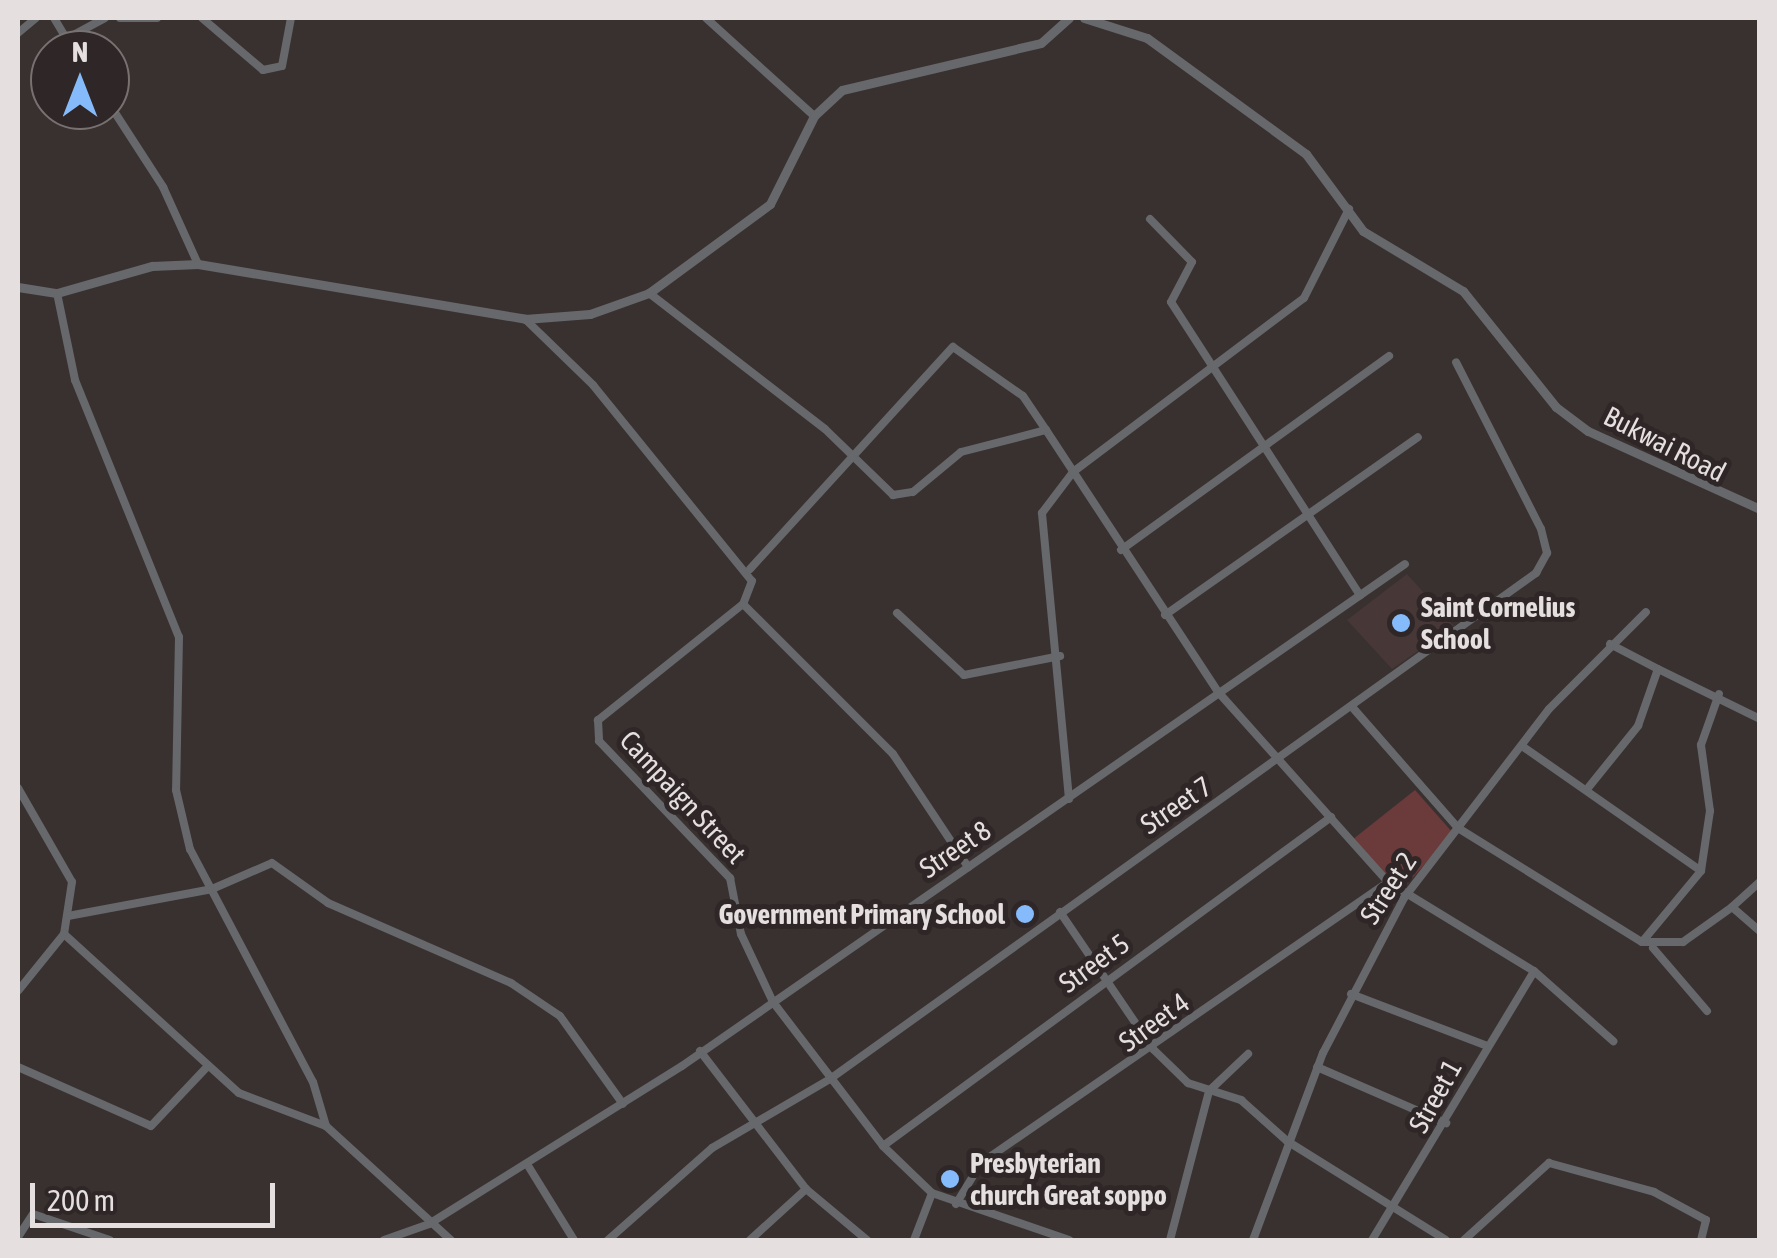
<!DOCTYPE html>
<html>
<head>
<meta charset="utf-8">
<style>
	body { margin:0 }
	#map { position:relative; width:1777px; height:1258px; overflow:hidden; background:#393130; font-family:"Asap Condensed",sans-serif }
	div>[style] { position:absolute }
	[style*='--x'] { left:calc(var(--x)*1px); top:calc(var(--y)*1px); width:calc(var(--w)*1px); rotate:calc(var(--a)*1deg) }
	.built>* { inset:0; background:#473737 }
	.green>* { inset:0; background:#6b3a3b }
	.minor>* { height:8px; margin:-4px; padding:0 4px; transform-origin:4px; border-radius:4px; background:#66686b }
	.tertiary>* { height:9px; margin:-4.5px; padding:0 4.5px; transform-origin:4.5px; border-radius:4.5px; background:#66686b }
	.dots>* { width:28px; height:28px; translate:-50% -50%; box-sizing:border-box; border:5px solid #2f2727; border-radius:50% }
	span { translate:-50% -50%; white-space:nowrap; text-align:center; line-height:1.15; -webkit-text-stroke:10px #2f2727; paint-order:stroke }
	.street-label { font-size:28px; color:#e5dfdf }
	.poi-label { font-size:28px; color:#e5dfdf; font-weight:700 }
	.left { translate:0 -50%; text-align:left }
	.right { translate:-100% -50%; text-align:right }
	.frame { position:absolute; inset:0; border:20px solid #e5dfdf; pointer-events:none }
	.north { position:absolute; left:30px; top:30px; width:100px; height:100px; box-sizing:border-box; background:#2f2727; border:2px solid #787171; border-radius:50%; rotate:0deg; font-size:28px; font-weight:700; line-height:40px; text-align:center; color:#e5dfdf }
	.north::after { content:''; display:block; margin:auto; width:35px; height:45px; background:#86bbfb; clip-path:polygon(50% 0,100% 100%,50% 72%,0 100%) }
	.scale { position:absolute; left:30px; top:1183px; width:245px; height:45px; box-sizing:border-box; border:5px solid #e5dfdf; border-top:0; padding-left:12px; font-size:30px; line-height:35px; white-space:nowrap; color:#e5dfdf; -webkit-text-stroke:8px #2f2727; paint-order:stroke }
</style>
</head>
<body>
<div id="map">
	<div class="built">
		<i style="clip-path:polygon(1407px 574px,1454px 626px,1392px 669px,1347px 620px)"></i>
	</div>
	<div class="green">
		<i style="clip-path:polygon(1415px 790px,1453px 833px,1398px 894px,1352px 840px)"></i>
	</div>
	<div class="minor">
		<i style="--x:54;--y:18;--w:37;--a:59"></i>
		<i style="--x:120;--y:18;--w:37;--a:0"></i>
		<i style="--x:202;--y:18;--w:80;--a:40.4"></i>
		<i style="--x:263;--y:70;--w:19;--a:-12"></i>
		<i style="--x:282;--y:66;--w:49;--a:-79.4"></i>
		<i style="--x:706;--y:18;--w:146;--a:42.2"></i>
		<i style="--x:18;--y:33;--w:23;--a:-40"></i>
		<i style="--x:66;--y:39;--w:44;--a:-28.3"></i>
		<i style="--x:110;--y:105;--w:98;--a:57.1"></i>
		<i style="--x:163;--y:187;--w:85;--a:65.6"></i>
		<i style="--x:1150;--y:219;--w:60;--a:45.7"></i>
		<i style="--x:1192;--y:262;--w:45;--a:117.7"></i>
		<i style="--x:1171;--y:302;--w:349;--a:57.2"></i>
		<i style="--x:57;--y:293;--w:89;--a:78.3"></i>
		<i style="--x:75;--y:380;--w:277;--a:68"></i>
		<i style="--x:179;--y:637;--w:153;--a:91.1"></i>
		<i style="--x:176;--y:790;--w:61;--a:76.7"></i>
		<i style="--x:190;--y:849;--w:263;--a:62.2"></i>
		<i style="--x:313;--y:1082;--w:46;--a:73.5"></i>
		<i style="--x:326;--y:1126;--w:169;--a:42.4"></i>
		<i style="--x:649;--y:293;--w:222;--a:37.7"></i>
		<i style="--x:825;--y:429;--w:95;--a:44.1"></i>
		<i style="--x:893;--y:495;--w:20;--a:-9"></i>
		<i style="--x:913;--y:492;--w:62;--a:-39.8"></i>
		<i style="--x:961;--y:452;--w:88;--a:-14.5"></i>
		<i style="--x:1046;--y:430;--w:315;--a:56.7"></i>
		<i style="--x:1219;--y:693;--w:254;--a:48.2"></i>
		<i style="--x:1388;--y:882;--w:171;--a:31.4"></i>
		<i style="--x:1534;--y:971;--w:106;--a:41.5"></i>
		<i style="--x:525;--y:319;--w:95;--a:44.1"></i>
		<i style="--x:593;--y:385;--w:252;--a:51"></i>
		<i style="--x:752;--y:581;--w:25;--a:111"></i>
		<i style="--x:743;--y:604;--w:186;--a:141.3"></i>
		<i style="--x:598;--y:720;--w:21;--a:87"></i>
		<i style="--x:599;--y:741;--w:190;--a:46.3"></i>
		<i style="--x:730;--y:878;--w:57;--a:78.9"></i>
		<i style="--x:741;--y:934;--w:75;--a:64.8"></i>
		<i style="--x:773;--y:1002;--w:181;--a:52.6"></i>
		<i style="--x:883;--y:1146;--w:68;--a:43.8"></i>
		<i style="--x:932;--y:1193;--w:145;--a:18.9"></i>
		<i style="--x:1121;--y:550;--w:331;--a:-35.9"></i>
		<i style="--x:750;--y:569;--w:301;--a:-47.6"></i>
		<i style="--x:953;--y:347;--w:85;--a:35"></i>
		<i style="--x:1023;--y:396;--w:41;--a:55.9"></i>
		<i style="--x:743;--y:604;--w:212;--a:45"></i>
		<i style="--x:893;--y:754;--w:136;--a:56.4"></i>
		<i style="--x:897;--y:613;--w:91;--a:42.8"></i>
		<i style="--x:964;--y:675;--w:98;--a:-11.2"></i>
		<i style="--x:1165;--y:615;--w:309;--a:-35.1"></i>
		<i style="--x:1610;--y:644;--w:54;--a:27.5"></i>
		<i style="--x:1353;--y:708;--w:159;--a:48.8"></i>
		<i style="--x:1458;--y:828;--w:216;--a:31.8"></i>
		<i style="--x:1642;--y:942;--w:41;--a:0"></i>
		<i style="--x:1683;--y:942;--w:60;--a:-35.5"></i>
		<i style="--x:1732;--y:907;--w:37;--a:41"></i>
		<i style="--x:1522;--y:746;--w:218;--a:34.9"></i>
		<i style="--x:1701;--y:871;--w:92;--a:129.7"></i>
		<i style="--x:18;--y:788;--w:108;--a:60.1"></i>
		<i style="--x:72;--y:882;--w:53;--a:98.7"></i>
		<i style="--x:64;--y:934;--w:73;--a:128.9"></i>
		<i style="--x:1588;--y:788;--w:80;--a:-51.1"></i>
		<i style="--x:1638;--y:726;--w:60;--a:-70.7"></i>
		<i style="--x:1658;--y:669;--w:114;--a:26.1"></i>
		<i style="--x:1069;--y:799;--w:287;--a:-95.4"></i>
		<i style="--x:1042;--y:513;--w:51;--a:-52.9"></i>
		<i style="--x:1073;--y:472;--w:289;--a:-37"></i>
		<i style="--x:1304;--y:298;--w:100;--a:-63.2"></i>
		<i style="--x:1701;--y:871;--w:61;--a:-81.5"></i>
		<i style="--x:1710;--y:811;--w:67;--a:-97.8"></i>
		<i style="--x:1701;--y:745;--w:54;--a:-70.6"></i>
		<i style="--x:1732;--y:907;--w:38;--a:-42"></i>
		<i style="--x:1060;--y:912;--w:166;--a:55.8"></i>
		<i style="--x:1153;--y:1049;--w:49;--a:44.2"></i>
		<i style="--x:1188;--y:1083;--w:56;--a:17.8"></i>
		<i style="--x:1241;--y:1100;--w:62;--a:41.7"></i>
		<i style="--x:1287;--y:1141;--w:187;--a:31.9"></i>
		<i style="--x:68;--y:916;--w:147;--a:-10.6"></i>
		<i style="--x:212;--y:889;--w:65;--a:-23.4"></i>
		<i style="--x:272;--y:863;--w:69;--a:35.5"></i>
		<i style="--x:328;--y:903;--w:200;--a:23.6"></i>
		<i style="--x:511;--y:983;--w:59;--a:34"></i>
		<i style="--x:560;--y:1016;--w:108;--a:54.4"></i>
		<i style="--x:64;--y:934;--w:236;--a:42.3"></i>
		<i style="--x:239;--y:1093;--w:93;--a:20.8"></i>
		<i style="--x:1653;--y:948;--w:83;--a:49.4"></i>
		<i style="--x:1351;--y:994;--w:146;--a:20.9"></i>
		<i style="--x:700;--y:1051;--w:174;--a:52.5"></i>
		<i style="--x:806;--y:1189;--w:80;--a:39.9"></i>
		<i style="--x:18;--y:1067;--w:145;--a:23.9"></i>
		<i style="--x:151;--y:1126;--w:83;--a:-46.5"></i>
		<i style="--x:1317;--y:1067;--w:141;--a:23.5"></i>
		<i style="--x:883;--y:1146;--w:556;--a:-36.29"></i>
		<i style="--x:527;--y:1164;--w:89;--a:58.3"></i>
		<i style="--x:956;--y:1204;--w:48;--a:-58.6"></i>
		<i style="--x:981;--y:1163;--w:495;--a:-34.6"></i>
		<i style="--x:18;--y:1237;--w:27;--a:-57"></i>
		<i style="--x:33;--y:1214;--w:81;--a:18.7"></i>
		<i style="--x:384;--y:1240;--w:48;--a:-19.6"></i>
		<i style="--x:429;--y:1224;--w:298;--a:-32"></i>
		<i style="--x:682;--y:1066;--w:880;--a:-34.77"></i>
		<i style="--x:608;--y:1240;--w:139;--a:-41.5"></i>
		<i style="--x:712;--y:1148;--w:137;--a:-30.3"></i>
		<i style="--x:830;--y:1079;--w:869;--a:-35.63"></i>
		<i style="--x:1536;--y:573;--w:23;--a:-61"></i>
		<i style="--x:1547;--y:553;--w:25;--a:-104"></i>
		<i style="--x:1541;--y:529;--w:187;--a:-117"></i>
		<i style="--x:750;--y:1240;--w:76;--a:-42.3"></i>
		<i style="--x:914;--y:1240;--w:50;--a:-69"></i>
		<i style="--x:1170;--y:1240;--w:154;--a:-75.3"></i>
		<i style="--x:1209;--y:1091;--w:54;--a:-43.5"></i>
		<i style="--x:1253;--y:1240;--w:200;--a:-69.5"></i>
		<i style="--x:1323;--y:1053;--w:175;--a:-62.4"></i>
		<i style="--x:1404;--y:898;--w:238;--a:-52.5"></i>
		<i style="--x:1549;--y:709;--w:137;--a:-45"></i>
		<i style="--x:1372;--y:1240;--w:314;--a:-58.9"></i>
		<i style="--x:1464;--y:1240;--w:115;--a:-42.2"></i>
		<i style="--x:1549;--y:1163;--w:109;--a:15.4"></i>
		<i style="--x:1654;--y:1192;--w:59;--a:28.3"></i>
		<i style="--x:1706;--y:1220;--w:21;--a:104"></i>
	</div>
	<div class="tertiary">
		<i style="--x:1084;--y:18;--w:66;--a:17.6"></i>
		<i style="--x:1147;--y:38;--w:197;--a:36.1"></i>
		<i style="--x:1306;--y:154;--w:96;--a:53.5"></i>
		<i style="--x:1363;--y:231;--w:117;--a:31"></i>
		<i style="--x:1463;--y:291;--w:149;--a:51.3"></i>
		<i style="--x:1556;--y:407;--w:40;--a:37"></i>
		<i style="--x:1588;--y:431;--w:189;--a:24.4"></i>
		<i style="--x:18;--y:287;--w:39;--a:9"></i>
		<i style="--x:57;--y:293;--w:99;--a:-15.9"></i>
		<i style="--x:152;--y:266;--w:46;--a:-2.5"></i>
		<i style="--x:198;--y:264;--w:332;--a:9.5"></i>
		<i style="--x:525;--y:319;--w:65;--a:-4.4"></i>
		<i style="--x:590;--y:314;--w:63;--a:-19.6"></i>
		<i style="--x:649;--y:293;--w:150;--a:-36.3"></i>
		<i style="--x:770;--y:204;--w:98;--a:-63.4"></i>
		<i style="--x:814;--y:116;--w:38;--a:-43"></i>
		<i style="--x:842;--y:90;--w:204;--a:-13.3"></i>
		<i style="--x:1041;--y:43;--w:38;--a:-42"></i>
	</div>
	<div class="dots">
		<i style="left:1401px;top:623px;background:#86bbfb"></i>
		<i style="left:1025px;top:914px;background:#86bbfb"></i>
		<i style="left:950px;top:1179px;background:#86bbfb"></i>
	</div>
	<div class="street-label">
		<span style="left:1665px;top:444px;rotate:27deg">Bukwai Road</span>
		<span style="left:683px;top:797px;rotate:47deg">Campaign Street</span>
		<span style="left:1176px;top:805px;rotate:-34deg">Street 7</span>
		<span style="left:955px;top:849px;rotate:-34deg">Street 8</span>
		<span style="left:1388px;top:888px;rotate:-57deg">Street 2</span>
		<span style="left:1094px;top:963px;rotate:-36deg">Street 5</span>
		<span style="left:1154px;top:1022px;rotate:-36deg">Street 4</span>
		<span style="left:1435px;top:1096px;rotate:-61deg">Street 1</span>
	</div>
	<div class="poi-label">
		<span class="left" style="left:1421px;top:623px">Saint Cornelius<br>School</span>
		<span class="right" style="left:1005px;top:914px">Government Primary School</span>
		<span class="left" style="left:970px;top:1179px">Presbyterian<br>church Great soppo</span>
	</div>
	<div class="frame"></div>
	<div class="north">N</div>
	<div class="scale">200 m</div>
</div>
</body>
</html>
